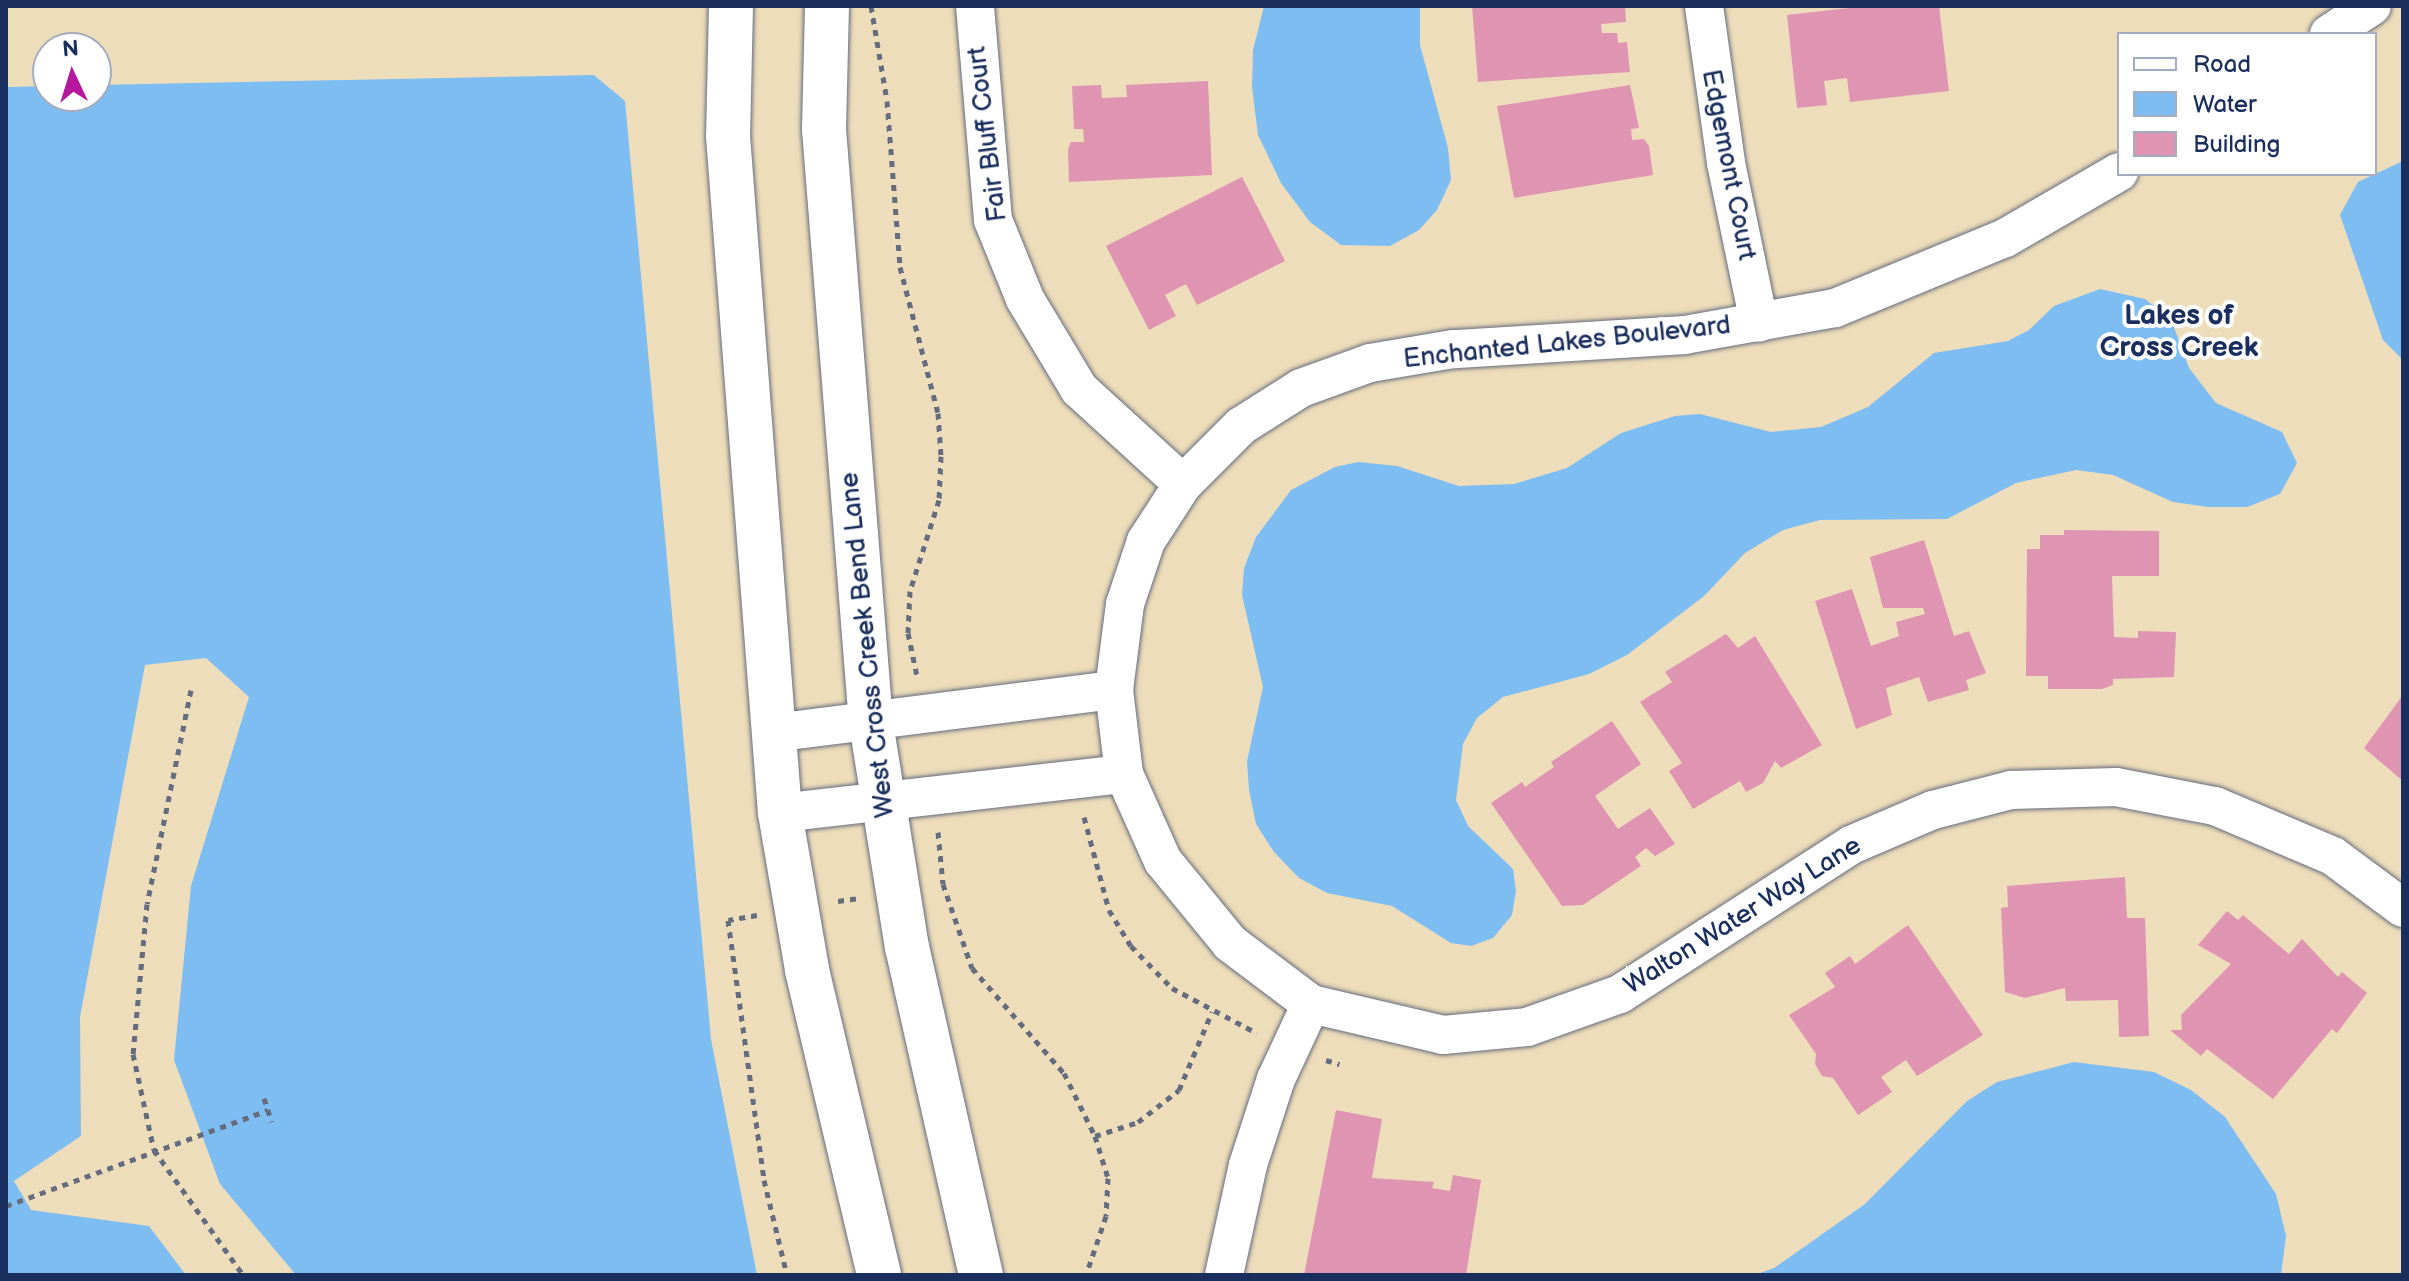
<!DOCTYPE html>
<html>
<head>
<meta charset="utf-8">
<style>
	body { margin:0 }
	#map { position:relative; width:2409px; height:1281px; overflow:hidden; background:#eeddba; font-family:"Balsamiq Sans",sans-serif }
	div>[style] { position:absolute }
	[style*='--x'] { left:calc(var(--x)*1px); top:calc(var(--y)*1px); width:calc(var(--w)*1px); rotate:calc(var(--a)*1deg) }
	.water>* { inset:0; background:#7dbdf2 }
	.building>* { inset:0; background:#df95b2 }
	.path>* { height:5px; margin-top:-2.5px; transform-origin:0; background:repeating-linear-gradient(90deg,#656c7e 0 6px,transparent 0 12px) }
	.roads { filter:drop-shadow(0 0 2px #656c7e) drop-shadow(0 0 2px #656c7e) }
	.street>* { height:38px; margin:-19px; padding:0 19px; transform-origin:19px; border-radius:19px; background:#fff }
	.secondary>* { height:44px; margin:-22px; padding:0 22px; transform-origin:22px; border-radius:22px; background:#fff }
	span { translate:-50% -50%; white-space:nowrap; text-align:center; line-height:1.15; -webkit-text-stroke:8px #fff; paint-order:stroke }
	.street-label { font-size:26px; color:#1b2f5e }
	.neighbourhood-label { font-size:28px; color:#1b2f5e; font-weight:700 }
	.frame { position:absolute; inset:0; border:8px solid #1b2f5e; pointer-events:none }
	.legend { position:absolute; left:2117px; top:32px; width:260px; height:144px; box-sizing:border-box; background:#fff; border:2px solid #a4acbf; margin:0; padding:10px 14px; list-style:none; font-size:24px; color:#1b2f5e }
	.legend li { display:flex; align-items:center; gap:16px; height:40px }
	.legend b { width:40px; border:2px solid #a4acbf }
	.north { position:absolute; left:32px; top:32px; width:80px; height:80px; box-sizing:border-box; background:#fff; border:2px solid #a4acbf; border-radius:50%; rotate:356deg; font-size:22px; font-weight:700; line-height:32px; text-align:center; color:#1b2f5e }
	.north::after { content:''; display:block; margin:auto; width:28px; height:36px; background:#b5179e; clip-path:polygon(50% 0,100% 100%,50% 72%,0 100%) }
</style>
</head>
<body>
<div id="map">
	<div class="water">
		<i style="clip-path:polygon(1264px 6px,1420px 6px,1420px 45px,1448px 148px,1451px 180px,1437px 210px,1419px 230px,1390px 246px,1341px 245px,1310px 222px,1281px 183px,1258px 135px,1252px 87px,1253px 50px)"></i>
		<i style="clip-path:polygon(594px 75px,625px 101px,711px 1039px,757px 1275px,296px 1275px,220px 1184px,174px 1060px,191px 886px,249px 697px,206px 658px,145px 665px,80px 1017px,81px 1136px,14px 1181px,31px 1210px,149px 1226px,186px 1275px,6px 1275px,6px 87px,48px 86px,48px 96px,96px 96px,96px 85px)"></i>
		<i style="clip-path:polygon(2403px 161px,2403px 360px,2383px 340px,2340px 215px,2358px 182px)"></i>
		<i style="clip-path:polygon(2100px 289px,2145px 299px,2171px 319px,2189px 368px,2216px 403px,2282px 432px,2297px 463px,2280px 494px,2247px 507px,2208px 507px,2173px 502px,2113px 475px,2076px 470px,2016px 483px,1947px 519px,1820px 520px,1783px 530px,1745px 553px,1704px 596px,1627px 655px,1589px 674px,1503px 697px,1477px 718px,1463px 744px,1456px 800px,1468px 826px,1513px 869px,1516px 891px,1512px 915px,1493px 938px,1471px 946px,1451px 943px,1392px 906px,1327px 893px,1299px 878px,1274px 852px,1256px 824px,1249px 790px,1247px 761px,1263px 687px,1242px 595px,1244px 568px,1256px 537px,1291px 490px,1335px 467px,1358px 462px,1397px 466px,1459px 486px,1514px 484px,1567px 468px,1621px 433px,1675px 416px,1700px 414px,1771px 432px,1821px 427px,1868px 407px,1934px 353px,2008px 341px,2029px 330px,2054px 306px)"></i>
		<i style="clip-path:polygon(2074px 1062px,2154px 1072px,2191px 1090px,2225px 1117px,2276px 1194px,2286px 1236px,2281px 1275px,1755px 1275px,1774px 1268px,1865px 1204px,1967px 1101px,1997px 1082px)"></i>
	</div>
	<div class="building">
		<i style="clip-path:polygon(1472px 6px,1625px 6px,1626px 22px,1601px 24px,1602px 33px,1617px 33px,1618px 43px,1627px 42px,1630px 72px,1478px 82px)"></i>
		<i style="clip-path:polygon(1866px 6px,1939px 6px,1949px 91px,1850px 102px,1847px 78px,1824px 81px,1827px 105px,1797px 108px,1787px 15px)"></i>
		<i style="clip-path:polygon(1208px 81px,1212px 175px,1069px 182px,1068px 149px,1071px 142px,1084px 142px,1083px 129px,1074px 129px,1072px 86px,1101px 85px,1102px 98px,1127px 97px,1126px 85px)"></i>
		<i style="clip-path:polygon(1630px 85px,1639px 128px,1631px 129px,1632px 140px,1644px 139px,1649px 146px,1653px 175px,1514px 198px,1497px 106px)"></i>
		<i style="clip-path:polygon(1242px 177px,1285px 261px,1197px 305px,1186px 284px,1165px 295px,1176px 316px,1149px 330px,1106px 246px)"></i>
		<i style="clip-path:polygon(2064px 530px,2159px 531px,2159px 576px,2112px 576px,2114px 637px,2138px 638px,2138px 631px,2176px 632px,2174px 677px,2113px 679px,2113px 685px,2102px 689px,2048px 689px,2048px 676px,2026px 676px,2027px 549px,2040px 549px,2040px 535px,2064px 535px)"></i>
		<i style="clip-path:polygon(1924px 540px,1954px 636px,1969px 631px,1986px 673px,1966px 680px,1969px 690px,1928px 702px,1919px 677px,1886px 688px,1892px 715px,1856px 729px,1815px 601px,1852px 589px,1871px 646px,1899px 636px,1896px 622px,1925px 614px,1923px 608px,1883px 608px,1870px 557px)"></i>
		<i style="clip-path:polygon(1726px 634px,1738px 648px,1755px 636px,1822px 745px,1781px 768px,1775px 761px,1763px 783px,1746px 792px,1740px 781px,1693px 809px,1669px 771px,1682px 763px,1640px 702px,1672px 682px,1665px 672px)"></i>
		<i style="clip-path:polygon(2403px 695px,2403px 781px,2364px 748px)"></i>
		<i style="clip-path:polygon(1612px 721px,1641px 764px,1595px 796px,1618px 829px,1650px 808px,1675px 844px,1655px 856px,1646px 848px,1635px 857px,1641px 866px,1583px 905px,1562px 906px,1491px 803px,1522px 782px,1525px 787px,1554px 767px,1551px 762px)"></i>
		<i style="clip-path:polygon(2125px 877px,2127px 918px,2145px 918px,2149px 1036px,2119px 1037px,2118px 1000px,2066px 1001px,2065px 988px,2025px 998px,2005px 992px,2001px 908px,2008px 907px,2007px 886px)"></i>
		<i style="clip-path:polygon(2227px 911px,2238px 920px,2243px 915px,2289px 954px,2302px 939px,2338px 977px,2342px 972px,2367px 993px,2337px 1033px,2332px 1029px,2273px 1099px,2207px 1049px,2201px 1056px,2170px 1030px,2182px 1030px,2181px 1015px,2231px 964px,2198px 945px)"></i>
		<i style="clip-path:polygon(1908px 925px,1983px 1035px,1917px 1076px,1906px 1060px,1881px 1077px,1892px 1092px,1858px 1115px,1833px 1078px,1822px 1076px,1815px 1064px,1816px 1054px,1789px 1015px,1835px 987px,1825px 973px,1850px 956px,1855px 964px)"></i>
		<i style="clip-path:polygon(1336px 1110px,1382px 1119px,1372px 1178px,1434px 1182px,1432px 1188px,1450px 1191px,1453px 1175px,1481px 1180px,1466px 1275px,1304px 1275px)"></i>
	</div>
	<div class="path">
		<i style="--x:871;--y:6;--w:96;--a:80.4"></i>
		<i style="--x:887;--y:101;--w:167;--a:85.5"></i>
		<i style="--x:900;--y:267;--w:151;--a:75.4"></i>
		<i style="--x:938;--y:413;--w:43;--a:86"></i>
		<i style="--x:941;--y:456;--w:44;--a:92.6"></i>
		<i style="--x:939;--y:500;--w:96;--a:107.7"></i>
		<i style="--x:910;--y:591;--w:42;--a:92.7"></i>
		<i style="--x:908;--y:633;--w:44;--a:78.2"></i>
		<i style="--x:191;--y:690;--w:218;--a:101.6"></i>
		<i style="--x:147;--y:904;--w:151;--a:95.3"></i>
		<i style="--x:133;--y:1054;--w:98;--a:77.7"></i>
		<i style="--x:154;--y:1150;--w:153;--a:54.5"></i>
		<i style="--x:1084;--y:817;--w:96;--a:75"></i>
		<i style="--x:1109;--y:910;--w:42;--a:58.6"></i>
		<i style="--x:1131;--y:946;--w:59;--a:45.7"></i>
		<i style="--x:1172;--y:988;--w:96;--a:27.9"></i>
		<i style="--x:938;--y:832;--w:52;--a:84.5"></i>
		<i style="--x:943;--y:884;--w:89;--a:71"></i>
		<i style="--x:972;--y:968;--w:140;--a:48.8"></i>
		<i style="--x:1064;--y:1073;--w:70;--a:63.8"></i>
		<i style="--x:1095;--y:1136;--w:44;--a:72.8"></i>
		<i style="--x:1108;--y:1178;--w:38;--a:93"></i>
		<i style="--x:1106;--y:1216;--w:62;--a:108.7"></i>
		<i style="--x:838;--y:901;--w:21;--a:-8"></i>
		<i style="--x:757;--y:915;--w:29;--a:170"></i>
		<i style="--x:728;--y:920;--w:262;--a:82.1"></i>
		<i style="--x:764;--y:1180;--w:98;--a:76.4"></i>
		<i style="--x:1326;--y:1060;--w:14;--a:17"></i>
		<i style="--x:264;--y:1098;--w:25;--a:72"></i>
		<i style="--x:1095;--y:1136;--w:45;--a:-18"></i>
		<i style="--x:1138;--y:1122;--w:52;--a:-38"></i>
		<i style="--x:1179;--y:1090;--w:85;--a:-67.1"></i>
		<i style="--x:6;--y:1206;--w:279;--a:-20.1"></i>
	</div>
	<div class="roads">
		<div class="street">
			<i style="--x:975;--y:6;--w:215;--a:85.2"></i>
			<i style="--x:993;--y:220;--w:85;--a:67.9"></i>
			<i style="--x:1025;--y:299;--w:105;--a:59"></i>
			<i style="--x:1079;--y:389;--w:141;--a:42.4"></i>
			<i style="--x:1704;--y:6;--w:159;--a:82"></i>
			<i style="--x:1726;--y:163;--w:163;--a:78.3"></i>
			<i style="--x:2329;--y:34;--w:51;--a:-33.1"></i>
			<i style="--x:2119;--y:172;--w:132;--a:149.9"></i>
			<i style="--x:2005;--y:238;--w:184;--a:157.6"></i>
			<i style="--x:1835;--y:308;--w:152;--a:169.8"></i>
			<i style="--x:1685;--y:335;--w:232;--a:176.5"></i>
			<i style="--x:1453;--y:349;--w:84;--a:170.4"></i>
			<i style="--x:1370;--y:363;--w:73;--a:160.1"></i>
			<i style="--x:1301;--y:388;--w:71;--a:147.7"></i>
			<i style="--x:1241;--y:426;--w:82;--a:135"></i>
			<i style="--x:1183;--y:484;--w:68;--a:123"></i>
			<i style="--x:1146;--y:541;--w:66;--a:108.4"></i>
			<i style="--x:1125;--y:604;--w:87;--a:97.3"></i>
			<i style="--x:1114;--y:690;--w:85;--a:83.2"></i>
			<i style="--x:1124;--y:774;--w:95;--a:65.9"></i>
			<i style="--x:1163;--y:861;--w:106;--a:50.7"></i>
			<i style="--x:1230;--y:943;--w:101;--a:37"></i>
			<i style="--x:1311;--y:1004;--w:136;--a:13.2"></i>
			<i style="--x:1443;--y:1035;--w:84;--a:-5.4"></i>
			<i style="--x:1527;--y:1027;--w:99;--a:-19.5"></i>
			<i style="--x:1620;--y:994;--w:275;--a:-32.8"></i>
			<i style="--x:1851;--y:845;--w:89;--a:-23.1"></i>
			<i style="--x:1933;--y:810;--w:81;--a:-14.4"></i>
			<i style="--x:2011;--y:790;--w:105;--a:-1.6"></i>
			<i style="--x:2116;--y:787;--w:101;--a:10.9"></i>
			<i style="--x:2215;--y:806;--w:128;--a:23"></i>
			<i style="--x:2333;--y:856;--w:87;--a:36.6"></i>
			<i style="--x:773;--y:733;--w:344;--a:-7.2"></i>
			<i style="--x:780;--y:813;--w:346;--a:-6.5"></i>
			<i style="--x:1224;--y:1275;--w:113;--a:-77.7"></i>
			<i style="--x:1248;--y:1165;--w:90;--a:-72"></i>
			<i style="--x:1276;--y:1079;--w:83;--a:-65"></i>
		</div>
		<div class="secondary">
			<i style="--x:731;--y:6;--w:130;--a:91.3"></i>
			<i style="--x:728;--y:136;--w:679;--a:85.61"></i>
			<i style="--x:780;--y:813;--w:159;--a:80.2"></i>
			<i style="--x:807;--y:970;--w:313;--a:76.7"></i>
			<i style="--x:827;--y:6;--w:123;--a:91.4"></i>
			<i style="--x:824;--y:129;--w:596;--a:85.48"></i>
			<i style="--x:871;--y:723;--w:227;--a:80.9"></i>
			<i style="--x:907;--y:947;--w:336;--a:77.3"></i>
		</div>
	</div>
	<div class="street-label">
		<span style="left:988px;top:134px;rotate:-97deg">Fair Bluff Court</span>
		<span style="left:1728px;top:165px;rotate:79deg">Edgemont Court</span>
		<span style="left:1567px;top:343px;rotate:-6deg">Enchanted Lakes Boulevard</span>
		<span style="left:868px;top:645px;rotate:-96deg">West Cross Creek Bend Lane</span>
		<span style="left:1743px;top:916px;rotate:-32deg">Walton Water Way Lane</span>
	</div>
	<div class="neighbourhood-label">
		<span style="left:2179px;top:332px">Lakes of<br>Cross Creek</span>
	</div>
	<div class="frame"></div>
	<ul class="legend">
	<li><b style="height:10px;background:#fff"></b>Road</li>
	<li><b style="height:22px;background:#7dbdf2"></b>Water</li>
	<li><b style="height:22px;background:#df95b2"></b>Building</li>
	</ul>
	<div class="north">N</div>
</div>
</body>
</html>
